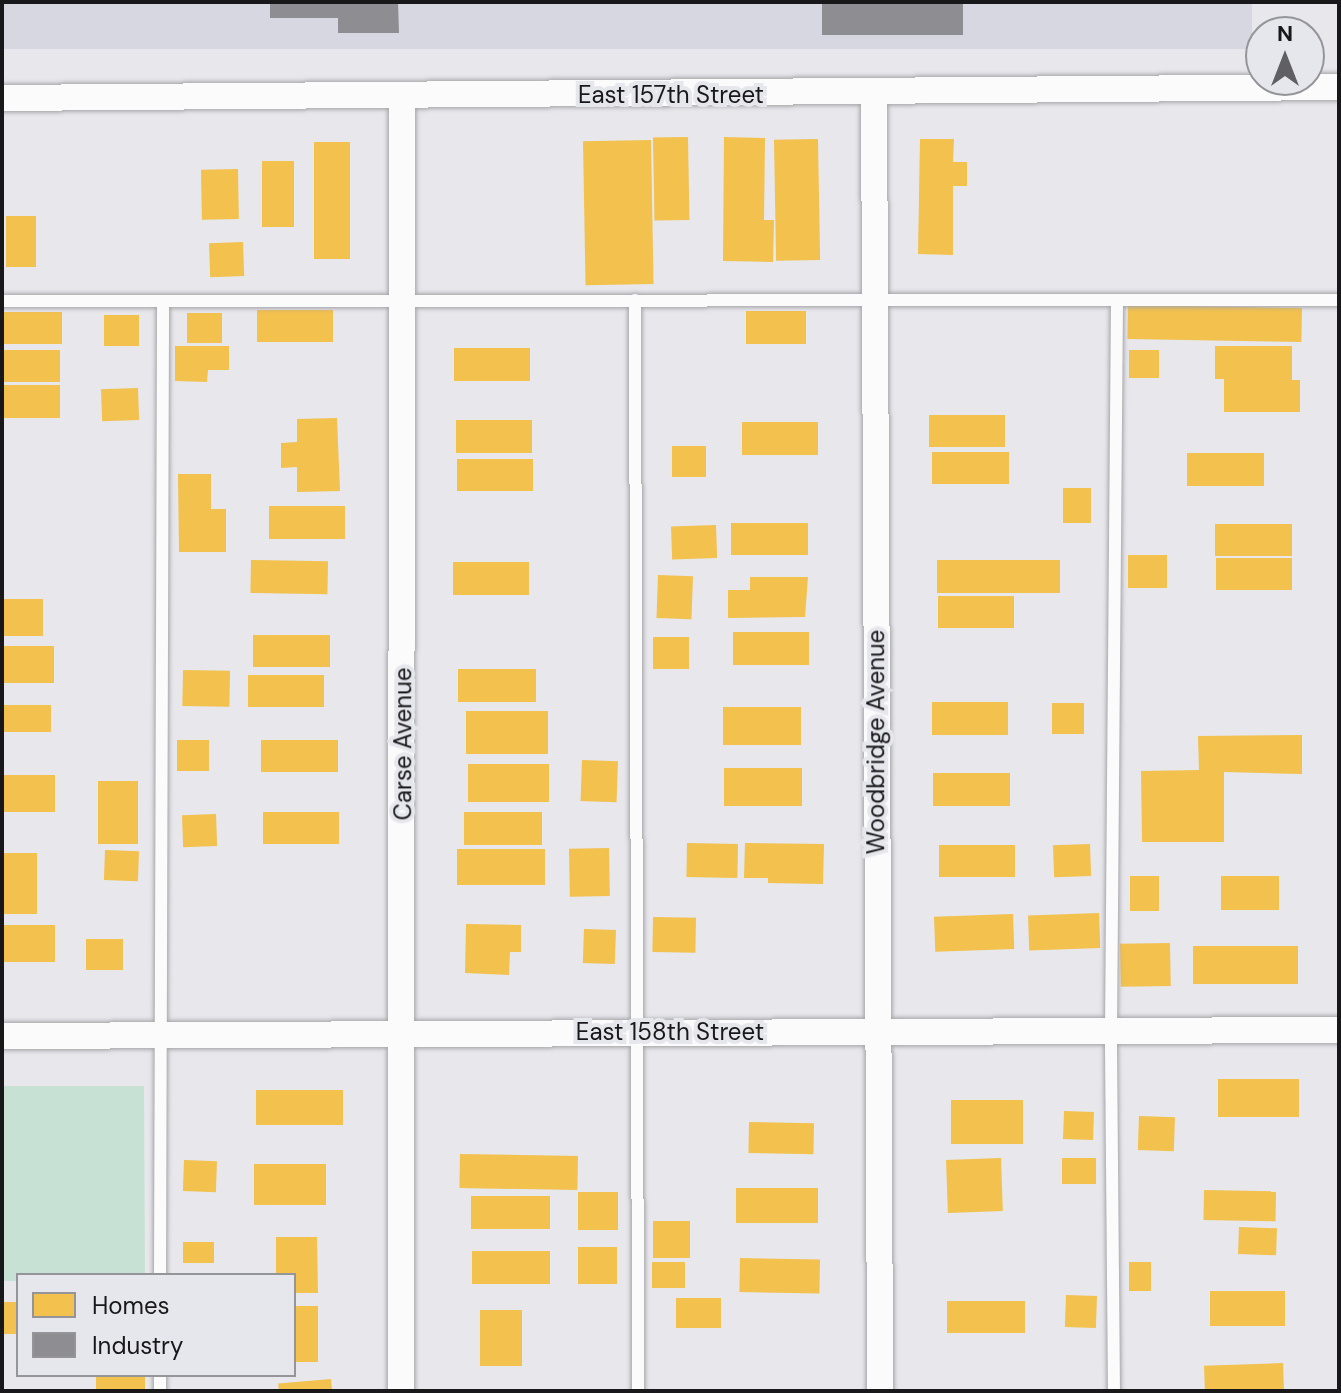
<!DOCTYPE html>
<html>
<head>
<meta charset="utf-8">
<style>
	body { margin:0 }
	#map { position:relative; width:1341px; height:1393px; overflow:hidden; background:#e7e7ec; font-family:"DM Sans",sans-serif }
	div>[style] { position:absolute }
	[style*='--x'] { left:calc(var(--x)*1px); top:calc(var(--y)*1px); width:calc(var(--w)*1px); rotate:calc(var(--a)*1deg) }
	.built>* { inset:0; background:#d7d7e1; transform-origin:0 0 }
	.green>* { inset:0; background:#c7e2d4 }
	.homes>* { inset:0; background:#f2c14e; transform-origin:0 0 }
	.industry>* { inset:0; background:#8d8d92; transform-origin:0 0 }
	.roads { filter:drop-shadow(0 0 2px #a6a6a9) drop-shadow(0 0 2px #a6a6a9) }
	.lane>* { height:12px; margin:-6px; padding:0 6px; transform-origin:6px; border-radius:6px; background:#fbfbfc }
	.street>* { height:26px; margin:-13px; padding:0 13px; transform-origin:13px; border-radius:13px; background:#fbfbfc }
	span { translate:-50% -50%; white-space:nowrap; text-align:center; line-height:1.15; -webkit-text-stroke:8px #e6e6ed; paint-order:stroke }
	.street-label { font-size:24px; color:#18181a }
	.frame { position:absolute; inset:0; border:4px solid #18181a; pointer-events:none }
	.legend { position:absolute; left:16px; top:1273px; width:280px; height:104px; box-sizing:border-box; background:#e6e6ed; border:2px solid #949499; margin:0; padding:10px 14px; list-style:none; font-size:24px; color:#18181a }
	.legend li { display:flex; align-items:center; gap:16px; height:40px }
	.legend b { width:40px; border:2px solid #949499 }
	.north { position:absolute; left:1245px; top:16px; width:80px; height:80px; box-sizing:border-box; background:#e6e6ed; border:2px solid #949499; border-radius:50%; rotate:0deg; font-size:22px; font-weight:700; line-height:32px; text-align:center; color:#18181a }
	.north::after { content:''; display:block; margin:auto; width:28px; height:36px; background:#606064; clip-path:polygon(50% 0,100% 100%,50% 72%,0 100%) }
</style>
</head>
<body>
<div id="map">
	<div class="built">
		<i style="left:2px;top:2px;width:1250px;height:47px"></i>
	</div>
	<div class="green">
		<i style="clip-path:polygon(2px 1086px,144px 1086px,145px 1275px,18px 1275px,18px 1281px,2px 1281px)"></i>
	</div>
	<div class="homes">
		<i style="left:688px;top:137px;width:83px;height:35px;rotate:89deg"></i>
		<i style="clip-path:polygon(724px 137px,765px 138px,764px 220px,774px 220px,773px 262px,723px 261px)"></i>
		<i style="left:818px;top:139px;width:121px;height:44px;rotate:89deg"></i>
		<i style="clip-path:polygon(920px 139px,954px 139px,953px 162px,967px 162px,967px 186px,953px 186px,953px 255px,918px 254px)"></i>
		<i style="left:651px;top:140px;width:144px;height:68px;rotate:89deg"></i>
		<i style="left:314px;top:142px;width:36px;height:117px"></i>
		<i style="left:262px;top:161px;width:32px;height:66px"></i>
		<i style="left:238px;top:169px;width:50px;height:37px;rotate:89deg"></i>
		<i style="left:6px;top:216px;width:30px;height:51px"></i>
		<i style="left:243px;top:242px;width:34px;height:34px;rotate:88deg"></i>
		<i style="left:1128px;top:305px;width:174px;height:34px;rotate:1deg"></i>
		<i style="left:257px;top:310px;width:76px;height:32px"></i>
		<i style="left:746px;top:311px;width:60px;height:33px"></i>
		<i style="left:2px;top:312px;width:60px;height:32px"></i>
		<i style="left:222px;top:313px;width:30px;height:35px;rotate:90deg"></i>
		<i style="left:104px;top:315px;width:35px;height:31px"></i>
		<i style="clip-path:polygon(175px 346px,229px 346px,229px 370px,208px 370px,207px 382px,175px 381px)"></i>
		<i style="clip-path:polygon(1215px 346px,1292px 346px,1292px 380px,1300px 380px,1300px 412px,1224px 412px,1224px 379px,1215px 379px)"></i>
		<i style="left:454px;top:348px;width:76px;height:33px"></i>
		<i style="left:2px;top:350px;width:58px;height:32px"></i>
		<i style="left:1129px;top:350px;width:30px;height:28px"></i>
		<i style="left:2px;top:385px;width:58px;height:33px"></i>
		<i style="left:138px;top:388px;width:32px;height:37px;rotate:88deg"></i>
		<i style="left:929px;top:415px;width:76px;height:32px"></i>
		<i style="clip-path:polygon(337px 418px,340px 491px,297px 492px,297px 467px,281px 468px,281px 443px,297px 442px,297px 419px)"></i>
		<i style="left:456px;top:420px;width:76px;height:33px"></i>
		<i style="left:742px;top:422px;width:76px;height:33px"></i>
		<i style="left:672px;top:446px;width:34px;height:31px"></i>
		<i style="left:932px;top:452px;width:77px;height:32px"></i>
		<i style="left:1187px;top:453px;width:77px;height:33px"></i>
		<i style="left:457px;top:459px;width:76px;height:32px"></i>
		<i style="clip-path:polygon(178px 474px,211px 474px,211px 509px,226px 509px,226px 552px,179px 552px)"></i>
		<i style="left:1063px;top:488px;width:28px;height:35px"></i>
		<i style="left:269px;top:506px;width:76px;height:33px"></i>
		<i style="left:731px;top:523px;width:77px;height:32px"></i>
		<i style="left:1215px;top:524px;width:77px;height:32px"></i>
		<i style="left:716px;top:525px;width:33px;height:45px;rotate:88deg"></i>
		<i style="left:1167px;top:555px;width:33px;height:39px;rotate:90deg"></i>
		<i style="left:1216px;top:558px;width:76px;height:32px"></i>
		<i style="left:251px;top:560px;width:77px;height:33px;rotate:1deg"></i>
		<i style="left:937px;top:560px;width:123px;height:33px"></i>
		<i style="left:453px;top:562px;width:76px;height:33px"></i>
		<i style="left:658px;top:575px;width:35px;height:43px;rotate:2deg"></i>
		<i style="clip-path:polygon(750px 577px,808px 577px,805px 617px,728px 618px,728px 590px,750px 590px)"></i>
		<i style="left:938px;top:596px;width:76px;height:32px"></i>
		<i style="left:2px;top:599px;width:41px;height:37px"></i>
		<i style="left:733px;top:632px;width:76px;height:33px"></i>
		<i style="left:253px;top:635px;width:77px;height:32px"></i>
		<i style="left:689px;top:637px;width:32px;height:36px;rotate:90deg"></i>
		<i style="left:2px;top:646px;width:52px;height:37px"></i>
		<i style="left:458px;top:669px;width:78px;height:33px"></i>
		<i style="left:183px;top:670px;width:47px;height:36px;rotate:1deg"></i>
		<i style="left:248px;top:675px;width:76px;height:32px"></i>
		<i style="left:932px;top:702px;width:76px;height:33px"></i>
		<i style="left:1052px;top:703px;width:32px;height:31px"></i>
		<i style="left:2px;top:705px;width:49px;height:27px"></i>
		<i style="left:723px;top:707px;width:78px;height:38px"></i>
		<i style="left:466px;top:711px;width:82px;height:43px"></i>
		<i style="clip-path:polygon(1302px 735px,1302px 774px,1224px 772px,1224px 842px,1142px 842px,1141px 771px,1199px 770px,1198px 736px)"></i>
		<i style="left:209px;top:740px;width:31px;height:32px;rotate:90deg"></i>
		<i style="left:261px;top:740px;width:77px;height:32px"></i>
		<i style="left:582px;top:760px;width:36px;height:41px;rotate:2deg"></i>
		<i style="left:468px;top:764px;width:81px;height:38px"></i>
		<i style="left:724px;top:768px;width:78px;height:38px"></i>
		<i style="left:933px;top:773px;width:77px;height:33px"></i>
		<i style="left:2px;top:775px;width:53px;height:37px"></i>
		<i style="left:138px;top:781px;width:63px;height:40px;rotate:90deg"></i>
		<i style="left:263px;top:812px;width:76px;height:32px"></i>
		<i style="left:464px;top:812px;width:78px;height:33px"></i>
		<i style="left:216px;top:814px;width:32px;height:34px;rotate:88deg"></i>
		<i style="left:687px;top:843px;width:51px;height:34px;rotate:1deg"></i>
		<i style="clip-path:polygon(745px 843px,824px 844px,823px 884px,768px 883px,768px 878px,744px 878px)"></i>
		<i style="left:1090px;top:844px;width:32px;height:37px;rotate:88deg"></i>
		<i style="left:939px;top:845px;width:76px;height:32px"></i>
		<i style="left:609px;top:848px;width:48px;height:40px;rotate:89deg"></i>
		<i style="left:457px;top:849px;width:88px;height:36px"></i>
		<i style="left:105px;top:850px;width:34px;height:30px;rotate:2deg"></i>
		<i style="left:2px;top:853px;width:35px;height:61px"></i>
		<i style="left:1130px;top:876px;width:29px;height:35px"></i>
		<i style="left:1279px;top:876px;width:34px;height:58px;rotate:90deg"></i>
		<i style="left:1099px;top:913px;width:35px;height:71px;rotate:88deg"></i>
		<i style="left:1013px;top:914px;width:35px;height:79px;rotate:88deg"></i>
		<i style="left:653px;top:917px;width:43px;height:35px;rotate:1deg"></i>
		<i style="clip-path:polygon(466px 924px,521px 925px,521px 952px,510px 952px,509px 975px,465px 973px)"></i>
		<i style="left:2px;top:925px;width:53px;height:37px"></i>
		<i style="left:584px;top:929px;width:32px;height:34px;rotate:2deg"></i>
		<i style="left:86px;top:939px;width:37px;height:31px"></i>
		<i style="left:1170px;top:943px;width:43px;height:50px;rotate:89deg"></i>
		<i style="left:1298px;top:946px;width:38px;height:105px;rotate:90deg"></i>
		<i style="left:1218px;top:1079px;width:81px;height:38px"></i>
		<i style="left:343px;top:1090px;width:35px;height:87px;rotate:90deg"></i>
		<i style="left:951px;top:1100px;width:72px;height:44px"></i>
		<i style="left:1064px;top:1111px;width:30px;height:28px;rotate:2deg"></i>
		<i style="left:1139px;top:1116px;width:36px;height:34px;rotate:2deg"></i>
		<i style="left:749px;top:1122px;width:65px;height:31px;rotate:1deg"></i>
		<i style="left:460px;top:1154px;width:118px;height:34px;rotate:1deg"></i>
		<i style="left:1001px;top:1158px;width:53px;height:55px;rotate:88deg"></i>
		<i style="left:1062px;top:1158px;width:34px;height:26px"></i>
		<i style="left:184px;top:1160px;width:33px;height:31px;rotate:2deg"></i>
		<i style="left:254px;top:1164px;width:72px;height:41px"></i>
		<i style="left:736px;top:1188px;width:82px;height:35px"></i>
		<i style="left:1204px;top:1190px;width:72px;height:30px;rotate:1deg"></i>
		<i style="left:578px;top:1192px;width:40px;height:38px"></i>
		<i style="left:550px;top:1196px;width:33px;height:79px;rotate:90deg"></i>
		<i style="left:653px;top:1221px;width:37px;height:37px"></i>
		<i style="left:1239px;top:1227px;width:38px;height:27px;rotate:2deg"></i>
		<i style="clip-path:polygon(276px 1237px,317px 1237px,318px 1293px,294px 1293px,294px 1275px,276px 1275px)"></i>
		<i style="left:183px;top:1242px;width:31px;height:21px"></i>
		<i style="left:578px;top:1247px;width:39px;height:37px"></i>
		<i style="left:472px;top:1251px;width:78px;height:33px"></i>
		<i style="left:740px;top:1258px;width:80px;height:34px;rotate:1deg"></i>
		<i style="left:652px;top:1262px;width:33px;height:26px"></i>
		<i style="left:1129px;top:1262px;width:22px;height:29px"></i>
		<i style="left:1285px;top:1291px;width:35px;height:75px;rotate:90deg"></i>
		<i style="left:1066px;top:1295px;width:31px;height:32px;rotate:2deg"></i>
		<i style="left:676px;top:1298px;width:45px;height:30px"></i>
		<i style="left:947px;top:1301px;width:78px;height:32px"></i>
		<i style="left:2px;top:1302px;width:16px;height:32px"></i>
		<i style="left:294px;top:1306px;width:24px;height:56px"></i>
		<i style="left:480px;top:1310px;width:42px;height:56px"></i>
		<i style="left:1283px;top:1363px;width:28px;height:79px;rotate:88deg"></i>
		<i style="left:96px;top:1375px;width:49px;height:16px"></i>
		<i style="left:331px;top:1379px;width:12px;height:53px;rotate:85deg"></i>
	</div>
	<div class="industry">
		<i style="clip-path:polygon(270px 2px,398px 2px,399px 33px,338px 33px,338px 18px,270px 18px)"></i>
		<i style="left:822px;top:2px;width:141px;height:33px"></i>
	</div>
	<div class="roads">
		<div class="lane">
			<i style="--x:635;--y:300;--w:1091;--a:89.84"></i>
			<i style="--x:2;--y:301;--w:1337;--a:-0.04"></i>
			<i style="--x:160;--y:1275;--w:974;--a:-89.82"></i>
			<i style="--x:160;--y:1375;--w:16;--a:90"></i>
			<i style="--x:1114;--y:1391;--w:360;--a:-90.5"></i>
			<i style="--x:1111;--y:1031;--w:731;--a:-89.53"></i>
		</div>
		<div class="street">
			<i style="--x:874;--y:94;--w:1297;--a:89.73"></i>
			<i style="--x:2;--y:98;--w:1337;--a:-0.47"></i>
			<i style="--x:2;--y:1036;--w:1337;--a:-0.26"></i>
			<i style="--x:401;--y:1391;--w:1294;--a:-89.96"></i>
		</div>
	</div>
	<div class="street-label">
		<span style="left:671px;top:95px">East 157th Street</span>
		<span style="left:876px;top:742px;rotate:-90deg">Woodbridge Avenue</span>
		<span style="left:403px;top:744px;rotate:-90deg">Carse Avenue</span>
		<span style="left:670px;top:1032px">East 158th Street</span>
	</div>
	<div class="frame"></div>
	<ul class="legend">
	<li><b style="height:22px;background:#f2c14e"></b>Homes</li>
	<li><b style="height:22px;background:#8d8d92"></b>Industry</li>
	</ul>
	<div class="north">N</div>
</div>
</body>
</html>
